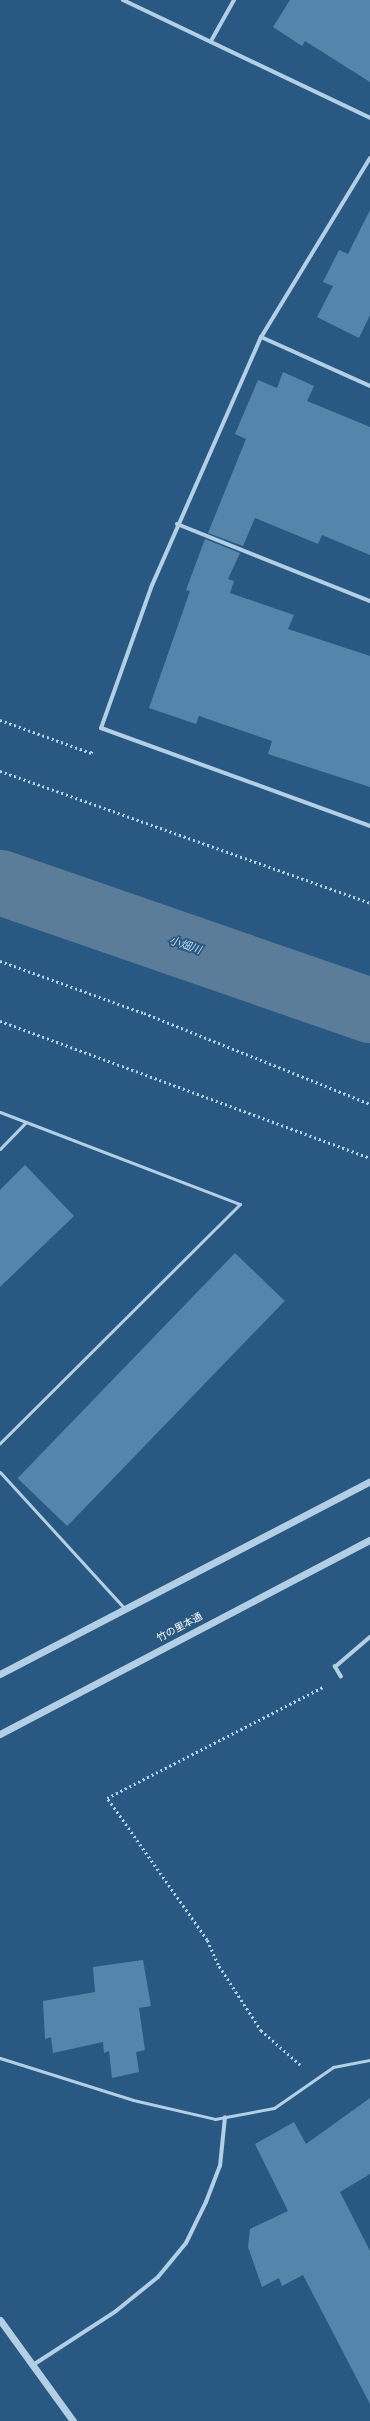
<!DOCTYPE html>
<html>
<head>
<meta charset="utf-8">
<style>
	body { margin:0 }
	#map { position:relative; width:370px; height:2421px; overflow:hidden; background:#295982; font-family:Overpass,"Noto Sans JP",sans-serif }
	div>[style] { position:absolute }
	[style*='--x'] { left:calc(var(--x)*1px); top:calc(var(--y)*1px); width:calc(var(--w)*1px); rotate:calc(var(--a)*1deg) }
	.river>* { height:65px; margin:-32.5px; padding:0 32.5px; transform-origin:32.5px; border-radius:32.5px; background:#5c7d99 }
	.building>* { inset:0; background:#5685ac; transform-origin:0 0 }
	.path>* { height:2.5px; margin-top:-1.25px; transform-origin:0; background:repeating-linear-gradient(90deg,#b2cfe6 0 2px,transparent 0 5px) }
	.service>* { height:3px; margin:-1.5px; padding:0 1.5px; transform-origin:1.5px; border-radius:1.5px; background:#b2cfe6 }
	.pedestrian>* { height:3.5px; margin:-1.75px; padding:0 1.75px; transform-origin:1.75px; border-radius:1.75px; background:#b2cfe6 }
	.minor>* { height:4px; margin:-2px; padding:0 2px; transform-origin:2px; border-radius:2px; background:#b2cfe6 }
	.tertiary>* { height:7px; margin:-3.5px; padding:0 3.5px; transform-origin:3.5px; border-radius:3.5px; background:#b2cfe6 }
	span { translate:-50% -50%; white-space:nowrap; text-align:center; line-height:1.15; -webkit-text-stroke:3.5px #295982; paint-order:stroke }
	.street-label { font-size:10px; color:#fff }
	.water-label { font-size:11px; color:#bed9ee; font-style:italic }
</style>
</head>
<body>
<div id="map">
	<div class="river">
		<i style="--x:0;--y:882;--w:392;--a:19.1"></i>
	</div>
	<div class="building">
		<i style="clip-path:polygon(290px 0,370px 0,370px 82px,305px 41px,302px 46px,273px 27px)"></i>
		<i style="clip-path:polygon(370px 210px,370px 315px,359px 338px,317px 317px,333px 286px,323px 282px,339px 250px,348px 254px)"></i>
		<i style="clip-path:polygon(283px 372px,314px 386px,307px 401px,370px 427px,370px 555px,322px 535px,318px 544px,255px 518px,243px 546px,208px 533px,246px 439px,235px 434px,258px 380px,277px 388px)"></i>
		<i style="clip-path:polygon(205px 539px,240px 553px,228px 579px,234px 581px,230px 593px,294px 615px,288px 629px,370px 656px,370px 787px,268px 754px,272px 741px,199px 716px,196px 724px,149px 708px,190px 591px,186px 590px)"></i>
		<i style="clip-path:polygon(25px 1165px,74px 1216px,0 1287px,0 1190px)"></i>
		<i style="left:235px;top:1253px;width:69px;height:313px;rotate:44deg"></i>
		<i style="clip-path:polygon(143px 1960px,151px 2006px,139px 2008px,145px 2050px,136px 2052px,139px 2072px,112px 2078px,109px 2051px,104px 2053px,103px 2042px,53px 2053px,51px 2037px,45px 2039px,43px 2001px,95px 1992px,93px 1967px)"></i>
		<i style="clip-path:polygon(370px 2098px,370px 2174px,340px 2192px,370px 2251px,370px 2404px,303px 2275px,282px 2286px,279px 2278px,262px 2287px,248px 2247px,250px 2229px,288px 2211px,255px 2144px,294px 2122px,306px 2144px)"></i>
	</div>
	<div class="path">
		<i style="--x:0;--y:720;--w:97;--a:19.9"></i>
		<i style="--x:91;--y:753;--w:5;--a:-68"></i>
		<i style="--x:0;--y:771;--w:393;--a:19.6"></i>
		<i style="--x:0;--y:961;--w:153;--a:19.9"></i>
		<i style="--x:144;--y:1013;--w:244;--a:21.9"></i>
		<i style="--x:0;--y:1021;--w:395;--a:20.3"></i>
		<i style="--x:300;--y:2065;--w:52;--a:-138.9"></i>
		<i style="--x:261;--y:2031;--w:79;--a:-123.1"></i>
		<i style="--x:218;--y:1965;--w:27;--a:-114"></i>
		<i style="--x:207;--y:1940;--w:174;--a:-125.2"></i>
		<i style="--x:107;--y:1798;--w:243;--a:-27.2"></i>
	</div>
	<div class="service">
		<i style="--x:0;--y:1112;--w:257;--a:21"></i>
		<i style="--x:240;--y:1204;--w:339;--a:135.1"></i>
		<i style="--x:0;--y:1149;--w:37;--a:-46"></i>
		<i style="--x:0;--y:1472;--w:184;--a:47.6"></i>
		<i style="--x:0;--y:2058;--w:139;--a:17.5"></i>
		<i style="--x:133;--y:2100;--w:84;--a:13"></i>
		<i style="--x:215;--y:2119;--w:60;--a:-10.6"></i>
		<i style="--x:274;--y:2108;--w:72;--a:-34.8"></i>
		<i style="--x:333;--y:2067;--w:38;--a:-11"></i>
	</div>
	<div class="pedestrian">
		<i style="--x:341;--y:1677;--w:12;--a:-121"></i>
		<i style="--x:335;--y:1667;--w:46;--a:-40.6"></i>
	</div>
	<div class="minor">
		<i style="--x:123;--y:0;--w:274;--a:25.5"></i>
		<i style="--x:211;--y:41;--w:47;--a:-60.7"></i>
		<i style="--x:370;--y:158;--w:210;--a:121.3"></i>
		<i style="--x:261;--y:337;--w:271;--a:113.7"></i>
		<i style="--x:152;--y:585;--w:152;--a:109.6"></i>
		<i style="--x:101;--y:728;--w:286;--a:20"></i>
		<i style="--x:261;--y:337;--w:120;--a:24.2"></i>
		<i style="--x:177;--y:524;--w:208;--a:21.8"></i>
		<i style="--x:33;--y:2365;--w:99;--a:-33"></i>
		<i style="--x:116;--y:2311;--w:54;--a:-39"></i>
		<i style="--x:158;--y:2277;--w:44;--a:-50.5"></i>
		<i style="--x:186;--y:2243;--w:46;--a:-64"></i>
		<i style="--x:206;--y:2202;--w:39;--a:-69"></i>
		<i style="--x:220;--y:2166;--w:49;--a:-84.2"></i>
	</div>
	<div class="tertiary">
		<i style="--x:0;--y:1674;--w:417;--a:-27.5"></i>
		<i style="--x:0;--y:1734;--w:418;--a:-27.7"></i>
		<i style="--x:0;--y:2320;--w:125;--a:54.1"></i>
	</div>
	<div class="street-label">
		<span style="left:180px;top:1628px;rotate:-28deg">竹の里本通</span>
	</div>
	<div class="water-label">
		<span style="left:185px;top:946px;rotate:19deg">小畑川</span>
	</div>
</div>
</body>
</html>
